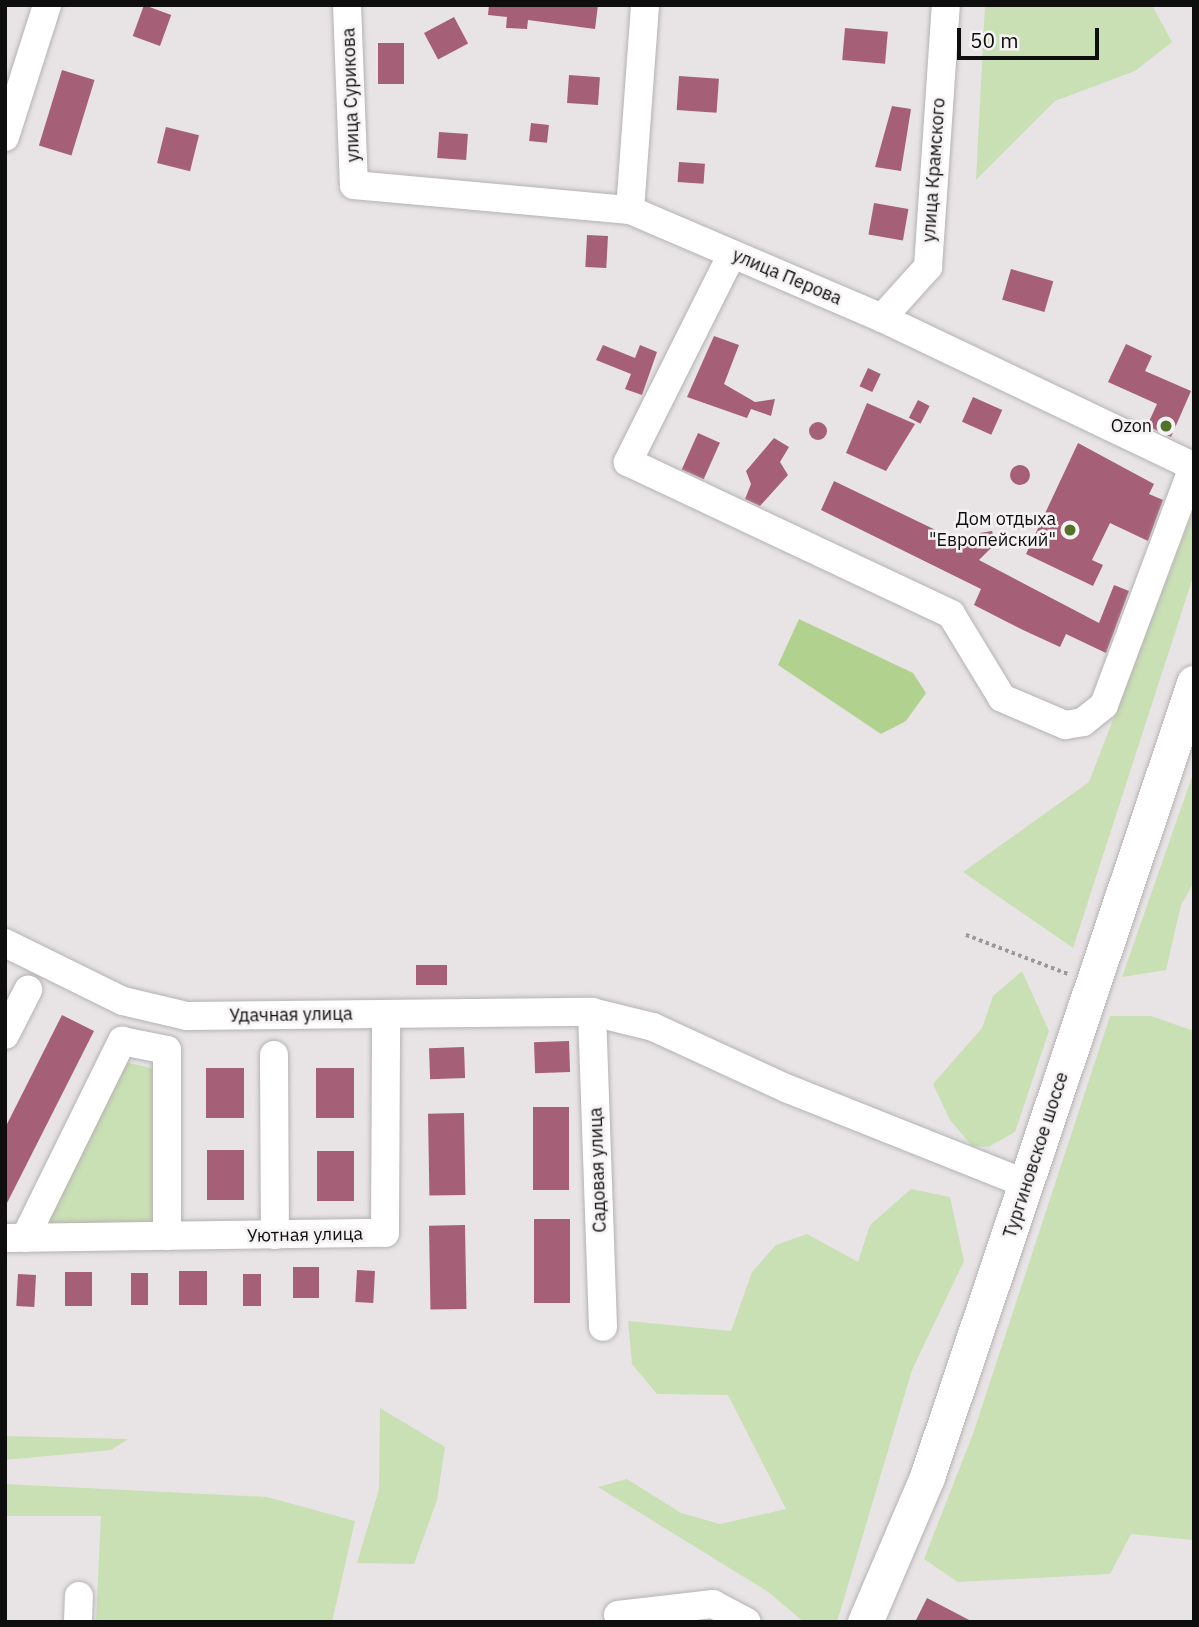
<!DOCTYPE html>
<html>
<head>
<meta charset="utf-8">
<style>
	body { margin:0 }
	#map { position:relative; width:1199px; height:1627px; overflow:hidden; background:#e8e4e5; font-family:"IBM Plex Sans",sans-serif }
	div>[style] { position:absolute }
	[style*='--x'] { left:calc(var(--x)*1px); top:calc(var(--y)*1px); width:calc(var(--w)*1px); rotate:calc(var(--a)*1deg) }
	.green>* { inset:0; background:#c9dfb4 }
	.water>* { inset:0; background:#b1d28f }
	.building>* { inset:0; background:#a55f77; transform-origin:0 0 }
	.round { border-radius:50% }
	.path>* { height:3.5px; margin-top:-1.75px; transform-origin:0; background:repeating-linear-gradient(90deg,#9b9899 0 3.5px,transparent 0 7px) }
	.roads { filter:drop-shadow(0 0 2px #b5b2b3) drop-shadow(0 0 2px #b5b2b3) }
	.minor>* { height:28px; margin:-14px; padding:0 14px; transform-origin:14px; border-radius:14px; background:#fff }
	.major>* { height:35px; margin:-17.5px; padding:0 17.5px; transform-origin:17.5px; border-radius:17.5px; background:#fff }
	.dots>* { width:19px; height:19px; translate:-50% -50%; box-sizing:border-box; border:4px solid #f5f2f3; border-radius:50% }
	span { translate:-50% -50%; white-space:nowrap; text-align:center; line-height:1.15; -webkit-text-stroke:5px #f5f2f3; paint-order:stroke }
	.street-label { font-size:18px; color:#0f0e0e }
	.poi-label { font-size:18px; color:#0f0e0e }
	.right { translate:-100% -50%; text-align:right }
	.frame { position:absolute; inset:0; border:7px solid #0f0e0e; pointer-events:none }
	.scale { position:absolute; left:957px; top:28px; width:142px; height:32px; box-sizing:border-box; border:4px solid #0f0e0e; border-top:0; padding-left:9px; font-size:21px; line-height:24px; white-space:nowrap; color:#0f0e0e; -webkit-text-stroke:5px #f5f2f3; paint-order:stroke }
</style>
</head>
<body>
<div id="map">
	<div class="green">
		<i style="clip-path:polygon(985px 5px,1152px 5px,1172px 42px,1135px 71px,1055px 101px,976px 180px)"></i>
		<i style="clip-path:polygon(1194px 509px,1194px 574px,1073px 948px,963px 872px,1089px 782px)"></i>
		<i style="clip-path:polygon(1194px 771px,1194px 882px,1181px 905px,1166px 970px,1122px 977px)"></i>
		<i style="clip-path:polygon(1022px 971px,1049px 1031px,1015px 1132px,988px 1147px,972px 1146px,950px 1120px,933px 1084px,982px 1028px,993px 996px)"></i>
		<i style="clip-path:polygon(1110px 1016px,1151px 1016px,1194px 1031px,1194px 1540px,1131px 1534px,1110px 1574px,958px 1582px,924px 1559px,973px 1434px)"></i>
		<i style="clip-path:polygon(125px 1062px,155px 1069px,154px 1223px,47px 1225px)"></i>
		<i style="clip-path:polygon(911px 1189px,950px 1197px,964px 1261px,912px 1370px,837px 1622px,804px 1622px,767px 1591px,598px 1487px,627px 1479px,681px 1513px,720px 1524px,786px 1509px,728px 1395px,657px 1394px,632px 1364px,628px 1321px,731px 1331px,752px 1272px,776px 1245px,807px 1234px,858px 1262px,870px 1225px)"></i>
		<i style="clip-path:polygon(380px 1408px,445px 1447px,437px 1500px,414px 1564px,357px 1563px,379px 1489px)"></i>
		<i style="clip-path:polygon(5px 1436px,128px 1439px,111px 1450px,5px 1460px)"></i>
		<i style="clip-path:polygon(5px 1484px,267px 1497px,355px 1521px,332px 1622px,96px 1622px,101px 1516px,5px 1516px)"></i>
	</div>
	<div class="water">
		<i style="clip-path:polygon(799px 619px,913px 673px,926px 693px,906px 721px,881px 734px,778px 665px)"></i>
	</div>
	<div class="building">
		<i style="left:144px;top:5px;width:29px;height:33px;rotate:20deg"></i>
		<i style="clip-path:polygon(489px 5px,598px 5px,595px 29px,528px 20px,527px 29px,506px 28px,507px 17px,488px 15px)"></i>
		<i style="left:454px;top:17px;width:30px;height:34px;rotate:62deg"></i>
		<i style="left:845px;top:28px;width:43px;height:32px;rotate:5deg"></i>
		<i style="left:378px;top:43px;width:26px;height:41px"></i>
		<i style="left:62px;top:70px;width:34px;height:79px;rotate:17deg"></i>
		<i style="left:569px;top:75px;width:31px;height:28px;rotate:4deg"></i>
		<i style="left:679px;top:76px;width:40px;height:34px;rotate:4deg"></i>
		<i style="clip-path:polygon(892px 106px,911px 109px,901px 171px,875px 167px)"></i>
		<i style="left:531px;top:123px;width:18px;height:18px;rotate:6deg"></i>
		<i style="left:166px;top:127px;width:34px;height:37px;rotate:14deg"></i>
		<i style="left:439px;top:132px;width:29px;height:26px;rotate:4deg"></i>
		<i style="left:679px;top:162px;width:26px;height:20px;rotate:4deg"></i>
		<i style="left:874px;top:203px;width:35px;height:32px;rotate:10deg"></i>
		<i style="left:587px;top:235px;width:21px;height:32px;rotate:3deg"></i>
		<i style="left:1011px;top:269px;width:44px;height:32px;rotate:16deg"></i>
		<i style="clip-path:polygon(714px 336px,739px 345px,724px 384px,755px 402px,775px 399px,771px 416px,751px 409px,747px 418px,687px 397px)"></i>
		<i style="clip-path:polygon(1126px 344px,1152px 356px,1145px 371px,1191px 391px,1171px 437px,1147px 426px,1157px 404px,1108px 382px)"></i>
		<i style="clip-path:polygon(603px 345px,635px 358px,640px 345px,657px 352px,642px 395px,625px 389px,631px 374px,596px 360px)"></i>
		<i style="left:868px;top:368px;width:14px;height:20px;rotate:25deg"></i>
		<i style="left:973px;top:397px;width:32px;height:27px;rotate:24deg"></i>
		<i style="left:918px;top:400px;width:13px;height:20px;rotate:27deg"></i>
		<i style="clip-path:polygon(867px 403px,915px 424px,886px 471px,846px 453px)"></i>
		<i class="round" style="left:809px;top:422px;width:18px;height:18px"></i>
		<i style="left:698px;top:433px;width:24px;height:40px;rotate:24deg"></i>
		<i style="clip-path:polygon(774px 438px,789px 447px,780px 462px,788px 475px,760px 506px,745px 499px,751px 484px,746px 471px)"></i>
		<i style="clip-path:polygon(1078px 443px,1154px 484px,1149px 494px,1163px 500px,1148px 541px,1110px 523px,1092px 560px,1103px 565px,1093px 586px,1026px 554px)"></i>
		<i class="round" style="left:1010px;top:465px;width:20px;height:20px"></i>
		<i style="clip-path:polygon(834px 481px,973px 548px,980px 533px,992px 531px,996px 543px,979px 560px,1099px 623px,1114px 585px,1129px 591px,1106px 653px,1066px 634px,1060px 647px,1023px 630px,974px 605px,981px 589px,821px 510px)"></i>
		<i style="left:416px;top:965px;width:31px;height:20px"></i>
		<i style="clip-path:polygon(62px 1015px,94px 1031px,5px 1207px,5px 1128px)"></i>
		<i style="left:569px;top:1041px;width:31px;height:35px;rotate:88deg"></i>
		<i style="left:464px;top:1047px;width:31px;height:35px;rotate:88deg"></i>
		<i style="left:244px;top:1068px;width:50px;height:38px;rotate:90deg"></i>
		<i style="left:354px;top:1068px;width:50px;height:38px;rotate:90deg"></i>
		<i style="left:533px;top:1107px;width:36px;height:83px"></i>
		<i style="left:464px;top:1113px;width:82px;height:36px;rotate:89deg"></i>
		<i style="left:207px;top:1150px;width:37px;height:50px"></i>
		<i style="left:317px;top:1151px;width:37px;height:50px"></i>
		<i style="left:534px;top:1219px;width:36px;height:84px"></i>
		<i style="left:465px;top:1225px;width:84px;height:36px;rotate:89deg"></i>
		<i style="left:293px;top:1267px;width:26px;height:31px"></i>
		<i style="left:357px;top:1270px;width:18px;height:32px;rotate:3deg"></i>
		<i style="left:179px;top:1271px;width:28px;height:34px"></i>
		<i style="left:65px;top:1272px;width:27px;height:34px"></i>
		<i style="left:131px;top:1273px;width:17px;height:32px"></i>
		<i style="left:18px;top:1274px;width:18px;height:32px;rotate:3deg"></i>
		<i style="left:243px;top:1274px;width:18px;height:32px"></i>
		<i style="clip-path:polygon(927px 1598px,973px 1622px,915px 1622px)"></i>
	</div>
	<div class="path">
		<i style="--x:966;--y:935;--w:109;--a:20.9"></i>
	</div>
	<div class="roads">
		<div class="minor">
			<i style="--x:347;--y:5;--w:180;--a:87.8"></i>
			<i style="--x:354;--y:185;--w:277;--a:5.2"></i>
			<i style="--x:630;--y:210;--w:274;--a:23.2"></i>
			<i style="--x:882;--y:318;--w:346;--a:25.5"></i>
			<i style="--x:5;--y:137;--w:139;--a:-72.3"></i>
			<i style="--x:630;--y:210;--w:206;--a:-85.8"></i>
			<i style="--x:732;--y:254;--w:233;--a:116.6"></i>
			<i style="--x:628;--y:462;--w:357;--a:25.2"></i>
			<i style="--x:951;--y:614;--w:98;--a:58.7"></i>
			<i style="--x:1002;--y:698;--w:69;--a:23.2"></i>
			<i style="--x:1065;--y:725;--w:18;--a:-9"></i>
			<i style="--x:1083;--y:722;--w:27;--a:-39"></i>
			<i style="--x:1104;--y:705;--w:254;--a:-69.5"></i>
			<i style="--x:882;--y:318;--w:69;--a:-48"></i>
			<i style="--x:928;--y:267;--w:263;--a:-86.1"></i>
			<i style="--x:5;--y:943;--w:131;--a:26.2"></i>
			<i style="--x:123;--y:1001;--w:66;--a:13.2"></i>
			<i style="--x:187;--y:1016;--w:405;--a:-0.6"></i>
			<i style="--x:592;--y:1012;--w:63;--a:13.8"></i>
			<i style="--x:653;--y:1027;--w:149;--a:24.7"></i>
			<i style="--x:788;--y:1089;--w:257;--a:21.7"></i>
			<i style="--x:592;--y:1012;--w:315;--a:88"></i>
			<i style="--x:5;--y:1035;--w:51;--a:-62.9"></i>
			<i style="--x:274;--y:1055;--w:180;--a:89.7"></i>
			<i style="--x:5;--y:1238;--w:380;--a:-0.8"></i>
			<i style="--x:385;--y:1233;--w:218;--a:-89.7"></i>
			<i style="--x:25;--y:1238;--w:220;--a:-63.8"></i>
			<i style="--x:122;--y:1041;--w:46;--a:11.3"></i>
			<i style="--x:167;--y:1050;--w:186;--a:90"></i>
			<i style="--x:618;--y:1615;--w:96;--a:-6.6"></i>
			<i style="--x:713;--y:1604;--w:38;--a:28"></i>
			<i style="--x:78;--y:1622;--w:26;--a:-88"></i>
		</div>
		<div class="major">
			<i style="--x:865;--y:1622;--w:158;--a:-66.8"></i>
			<i style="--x:927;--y:1477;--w:838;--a:-71.41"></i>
		</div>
	</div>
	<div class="dots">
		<i style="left:1166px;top:426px;background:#517228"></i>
		<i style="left:1070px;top:530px;background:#517228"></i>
	</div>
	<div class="street-label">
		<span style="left:351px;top:95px;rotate:-92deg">улица Сурикова</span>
		<span style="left:934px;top:170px;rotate:-86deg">улица Крамского</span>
		<span style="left:787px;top:277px;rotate:23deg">улица Перова</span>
		<span style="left:291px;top:1015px;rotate:-1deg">Удачная улица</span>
		<span style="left:1036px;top:1155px;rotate:-72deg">Тургиновское шоссе</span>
		<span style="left:598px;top:1170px;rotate:-92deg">Садовая улица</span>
		<span style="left:305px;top:1235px;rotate:-1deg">Уютная улица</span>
	</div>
	<div class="poi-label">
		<span class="right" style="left:1152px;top:426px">Ozon</span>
		<span class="right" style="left:1056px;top:530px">Дом отдыха<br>"Европейский"</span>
	</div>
	<div class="frame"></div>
	<div class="scale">50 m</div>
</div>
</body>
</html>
